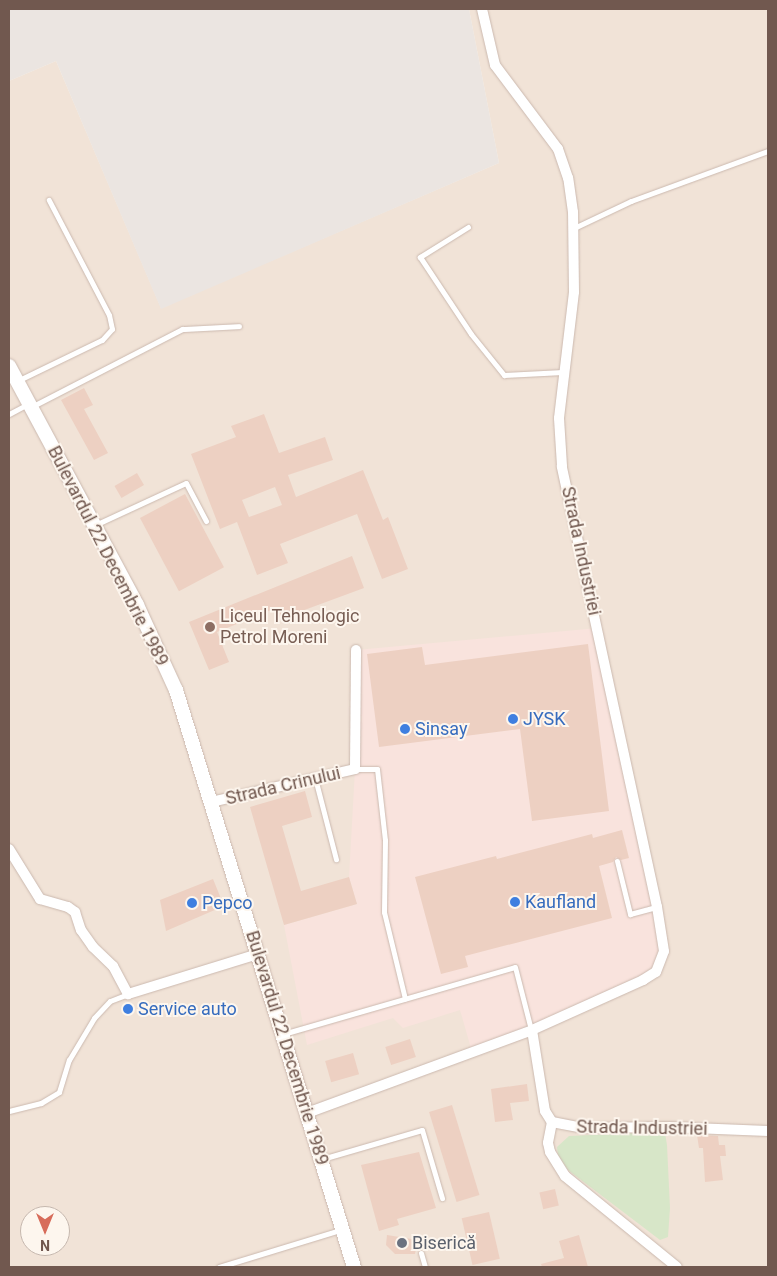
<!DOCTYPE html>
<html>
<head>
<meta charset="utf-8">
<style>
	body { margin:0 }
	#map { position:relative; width:777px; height:1276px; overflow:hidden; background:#faf2e8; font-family:Roboto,sans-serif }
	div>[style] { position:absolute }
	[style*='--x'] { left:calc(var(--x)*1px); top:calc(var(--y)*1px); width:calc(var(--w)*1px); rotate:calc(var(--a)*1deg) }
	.residential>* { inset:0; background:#f1e3d7 }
	.commercial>* { inset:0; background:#f9e3dd }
	.industrial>* { inset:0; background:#ebe5e1 }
	.green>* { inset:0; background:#d7e6c8 }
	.building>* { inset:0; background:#edd0c2; transform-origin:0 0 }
	.roads { filter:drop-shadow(0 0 1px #cbb9af) drop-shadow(0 0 1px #cbb9af) }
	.lane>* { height:5px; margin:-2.5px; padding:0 2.5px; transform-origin:2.5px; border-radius:2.5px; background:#fff }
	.street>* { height:10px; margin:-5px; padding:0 5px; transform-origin:5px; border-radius:5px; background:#fff }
	.secondary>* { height:14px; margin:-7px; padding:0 7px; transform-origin:7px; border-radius:7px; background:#fff }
	.dots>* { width:14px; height:14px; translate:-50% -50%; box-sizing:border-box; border:2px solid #fdf6ee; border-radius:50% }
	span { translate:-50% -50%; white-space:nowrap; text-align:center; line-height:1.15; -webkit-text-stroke:4px #fdf6ee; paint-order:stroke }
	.street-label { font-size:18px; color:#71584f }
	.education-label { font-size:18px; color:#785e54 }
	.left { translate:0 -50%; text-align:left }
	.shop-label { font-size:18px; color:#366cbe }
	.worship-label { font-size:18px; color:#5b616d }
	.frame { position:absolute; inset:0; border:10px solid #71584f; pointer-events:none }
	.north { position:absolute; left:20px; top:1206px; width:50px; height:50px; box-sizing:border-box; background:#fdf6ee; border:1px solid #c5b7ae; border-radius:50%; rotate:180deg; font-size:14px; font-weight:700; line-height:20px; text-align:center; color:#71584f }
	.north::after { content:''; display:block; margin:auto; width:18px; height:22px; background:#d76c5a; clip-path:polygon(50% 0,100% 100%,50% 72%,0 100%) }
</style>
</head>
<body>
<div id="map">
	<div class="residential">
		<i style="clip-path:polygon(evenodd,469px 9px,768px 9px,768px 1267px,9px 1267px,9px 81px,56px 61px,161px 308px,499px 163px,469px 9px,30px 1216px,60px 1216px,60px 1246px,30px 1246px,30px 1216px)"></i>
	</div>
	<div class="commercial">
		<i style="clip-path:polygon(598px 628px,663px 935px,656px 972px,472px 1052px,460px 1010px,403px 1028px,393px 1018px,307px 1045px,284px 925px,357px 904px,349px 877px,355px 769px,356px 650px)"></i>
	</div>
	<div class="industrial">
		<i style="clip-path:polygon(9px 9px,469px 9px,499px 163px,161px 309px,56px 61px,9px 81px)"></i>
	</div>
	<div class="green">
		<i style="clip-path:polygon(657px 1132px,665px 1133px,667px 1145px,670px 1208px,668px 1237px,660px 1240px,568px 1170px,558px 1155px,557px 1147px,569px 1136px)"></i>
	</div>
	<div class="building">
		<i style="clip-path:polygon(84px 388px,93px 405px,84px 409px,108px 453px,94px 460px,61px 400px)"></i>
		<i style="clip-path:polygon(evenodd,264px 414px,279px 453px,325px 437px,333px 460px,288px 475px,296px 497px,363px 470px,383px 520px,388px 517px,408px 569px,382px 579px,357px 514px,280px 544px,288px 563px,257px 575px,237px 522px,220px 529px,191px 454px,236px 437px,231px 426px,264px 414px,275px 487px,282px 505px,249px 517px,242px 500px,275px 487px)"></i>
		<i style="left:137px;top:473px;width:14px;height:26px;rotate:60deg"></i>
		<i style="left:185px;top:494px;width:83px;height:51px;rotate:62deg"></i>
		<i style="clip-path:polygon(352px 556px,364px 588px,280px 619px,276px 608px,217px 632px,229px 662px,209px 670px,189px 622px)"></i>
		<i style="clip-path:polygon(588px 644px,609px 811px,532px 821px,520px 729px,379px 747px,367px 654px,422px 647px,425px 665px)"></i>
		<i style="clip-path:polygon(305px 791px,312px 817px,282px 826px,301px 891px,349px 877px,357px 904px,284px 925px,250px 807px)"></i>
		<i style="clip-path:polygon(622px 830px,629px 858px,621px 860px,616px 857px,613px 862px,599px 866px,612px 918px,465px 956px,468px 967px,441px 974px,415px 877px,496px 856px,497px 859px,592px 834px,593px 838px)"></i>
		<i style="clip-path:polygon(213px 879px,224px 906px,166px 931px,160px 900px)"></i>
		<i style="left:410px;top:1039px;width:19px;height:26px;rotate:72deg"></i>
		<i style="left:353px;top:1053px;width:22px;height:29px;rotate:74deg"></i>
		<i style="clip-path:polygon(527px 1084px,529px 1101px,510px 1103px,513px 1120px,495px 1122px,491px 1089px)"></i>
		<i style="left:452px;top:1105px;width:94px;height:24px;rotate:73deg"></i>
		<i style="clip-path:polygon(697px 1135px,718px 1136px,719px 1145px,725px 1145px,726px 1156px,720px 1156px,723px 1180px,705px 1182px,703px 1148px,699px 1148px)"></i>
		<i style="clip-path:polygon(419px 1152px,436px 1208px,397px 1219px,399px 1225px,379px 1231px,361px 1165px)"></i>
		<i style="left:555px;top:1189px;width:17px;height:16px;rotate:77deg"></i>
		<i style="left:489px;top:1212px;width:48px;height:28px;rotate:77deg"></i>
		<i style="clip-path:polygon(387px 1235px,418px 1240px,415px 1254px,395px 1254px,386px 1245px)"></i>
		<i style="clip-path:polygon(579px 1235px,588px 1267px,542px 1267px,541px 1264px,564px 1258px,559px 1241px)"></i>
	</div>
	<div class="roads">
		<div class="lane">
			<i style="--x:468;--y:227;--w:57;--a:148"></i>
			<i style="--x:420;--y:257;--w:92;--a:56.5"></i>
			<i style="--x:471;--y:334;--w:53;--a:51.2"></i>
			<i style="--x:504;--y:375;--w:59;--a:-2.9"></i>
			<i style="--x:574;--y:228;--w:63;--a:-25.3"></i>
			<i style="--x:631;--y:201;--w:146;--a:-20.1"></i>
			<i style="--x:17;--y:381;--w:94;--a:-25.8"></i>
			<i style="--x:102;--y:340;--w:15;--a:-48"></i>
			<i style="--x:112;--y:329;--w:14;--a:-102"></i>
			<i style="--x:109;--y:315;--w:130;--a:-117.6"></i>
			<i style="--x:33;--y:406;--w:168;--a:-27.3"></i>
			<i style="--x:182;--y:329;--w:57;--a:-3"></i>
			<i style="--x:9;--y:414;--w:21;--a:-28"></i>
			<i style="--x:95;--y:525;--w:100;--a:-24.8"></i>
			<i style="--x:186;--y:483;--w:43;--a:62.2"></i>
			<i style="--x:355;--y:769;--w:22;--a:0"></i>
			<i style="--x:377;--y:769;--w:71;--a:83.6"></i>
			<i style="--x:385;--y:840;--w:72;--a:90.8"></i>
			<i style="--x:384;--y:912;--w:89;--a:76.4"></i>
			<i style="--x:315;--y:778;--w:84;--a:75.5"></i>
			<i style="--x:617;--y:861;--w:55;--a:76.2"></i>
			<i style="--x:630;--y:914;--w:28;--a:-15"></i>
			<i style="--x:283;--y:1034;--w:241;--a:-16.1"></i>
			<i style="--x:515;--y:967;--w:65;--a:75.7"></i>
			<i style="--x:9;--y:1111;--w:33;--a:-14"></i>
			<i style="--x:41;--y:1103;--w:21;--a:-31"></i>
			<i style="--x:59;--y:1092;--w:34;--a:-73"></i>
			<i style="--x:69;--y:1060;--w:49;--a:-59.2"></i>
			<i style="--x:94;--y:1018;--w:23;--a:-47"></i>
			<i style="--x:110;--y:1001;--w:19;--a:-21"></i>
			<i style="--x:322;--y:1159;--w:104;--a:-16.2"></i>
			<i style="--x:422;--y:1130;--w:71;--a:73.6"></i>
			<i style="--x:421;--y:1253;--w:15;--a:74"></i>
			<i style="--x:219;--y:1267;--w:127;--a:-17"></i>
		</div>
		<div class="street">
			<i style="--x:211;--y:802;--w:148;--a:-12.9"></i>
			<i style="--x:355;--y:769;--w:119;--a:-89.5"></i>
			<i style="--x:9;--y:849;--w:59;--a:58.2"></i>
			<i style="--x:40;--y:899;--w:29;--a:16"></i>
			<i style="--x:68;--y:907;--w:9;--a:36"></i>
			<i style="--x:75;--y:912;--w:19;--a:72"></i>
			<i style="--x:81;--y:930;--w:21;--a:55"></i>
			<i style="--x:93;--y:947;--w:28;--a:44"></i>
			<i style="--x:113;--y:966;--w:32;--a:62"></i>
			<i style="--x:128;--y:994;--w:136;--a:-17.1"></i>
			<i style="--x:532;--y:1030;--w:82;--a:80.9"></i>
			<i style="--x:545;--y:1111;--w:13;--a:58"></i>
			<i style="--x:552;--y:1122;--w:31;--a:11"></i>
			<i style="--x:582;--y:1128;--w:86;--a:-0.7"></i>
			<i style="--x:668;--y:1127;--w:100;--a:2.3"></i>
			<i style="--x:307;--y:1113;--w:240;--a:-20.2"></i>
			<i style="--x:532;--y:1030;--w:122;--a:-24.2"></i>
			<i style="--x:643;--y:980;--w:15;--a:-32"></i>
			<i style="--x:656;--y:972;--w:22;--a:-69"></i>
			<i style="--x:664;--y:951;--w:45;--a:-99"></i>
			<i style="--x:657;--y:907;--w:451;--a:-102.2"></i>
			<i style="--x:562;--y:466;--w:48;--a:-93.6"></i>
			<i style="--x:559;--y:418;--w:127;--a:-83.2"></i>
			<i style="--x:574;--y:292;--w:80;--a:-90.7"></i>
			<i style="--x:573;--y:212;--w:34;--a:-98"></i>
			<i style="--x:568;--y:178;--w:31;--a:-109"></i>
			<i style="--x:558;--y:149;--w:105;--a:-126.9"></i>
			<i style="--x:495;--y:65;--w:57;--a:-103.1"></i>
			<i style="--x:552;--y:1122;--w:21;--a:101"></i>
			<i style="--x:548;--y:1143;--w:9;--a:77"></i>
			<i style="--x:550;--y:1152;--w:28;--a:58"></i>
			<i style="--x:565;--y:1176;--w:144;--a:39.1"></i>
		</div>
		<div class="secondary">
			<i style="--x:9;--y:366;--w:271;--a:61.8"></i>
			<i style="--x:137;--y:605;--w:94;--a:65.4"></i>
			<i style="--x:176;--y:690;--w:604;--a:72.86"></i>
		</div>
	</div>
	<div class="dots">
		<i style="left:210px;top:627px;background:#8d6e63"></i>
		<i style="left:513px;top:719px;background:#3f7fe0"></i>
		<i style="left:405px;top:729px;background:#3f7fe0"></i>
		<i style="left:515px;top:902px;background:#3f7fe0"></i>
		<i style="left:192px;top:903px;background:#3f7fe0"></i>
		<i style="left:128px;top:1009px;background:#3f7fe0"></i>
		<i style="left:402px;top:1243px;background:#6b7280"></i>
	</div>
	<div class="street-label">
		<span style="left:581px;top:551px;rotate:78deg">Strada Industriei</span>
		<span style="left:108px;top:556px;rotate:63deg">Bulevardul 22 Decembrie 1989</span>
		<span style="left:283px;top:786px;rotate:-13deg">Strada Crinului</span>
		<span style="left:287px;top:1048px;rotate:73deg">Bulevardul 22 Decembrie 1989</span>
		<span style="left:642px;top:1128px;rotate:1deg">Strada Industriei</span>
	</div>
	<div class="education-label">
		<span class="left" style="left:220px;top:627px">Liceul Tehnologic<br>Petrol Moreni</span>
	</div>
	<div class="shop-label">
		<span class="left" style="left:523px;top:719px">JYSK</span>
		<span class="left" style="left:415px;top:729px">Sinsay</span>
		<span class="left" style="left:525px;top:902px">Kaufland</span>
		<span class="left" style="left:202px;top:903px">Pepco</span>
		<span class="left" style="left:138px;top:1009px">Service auto</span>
	</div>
	<div class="worship-label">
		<span class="left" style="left:412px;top:1243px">Biserică</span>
	</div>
	<div class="frame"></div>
	<div class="north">N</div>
</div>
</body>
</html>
